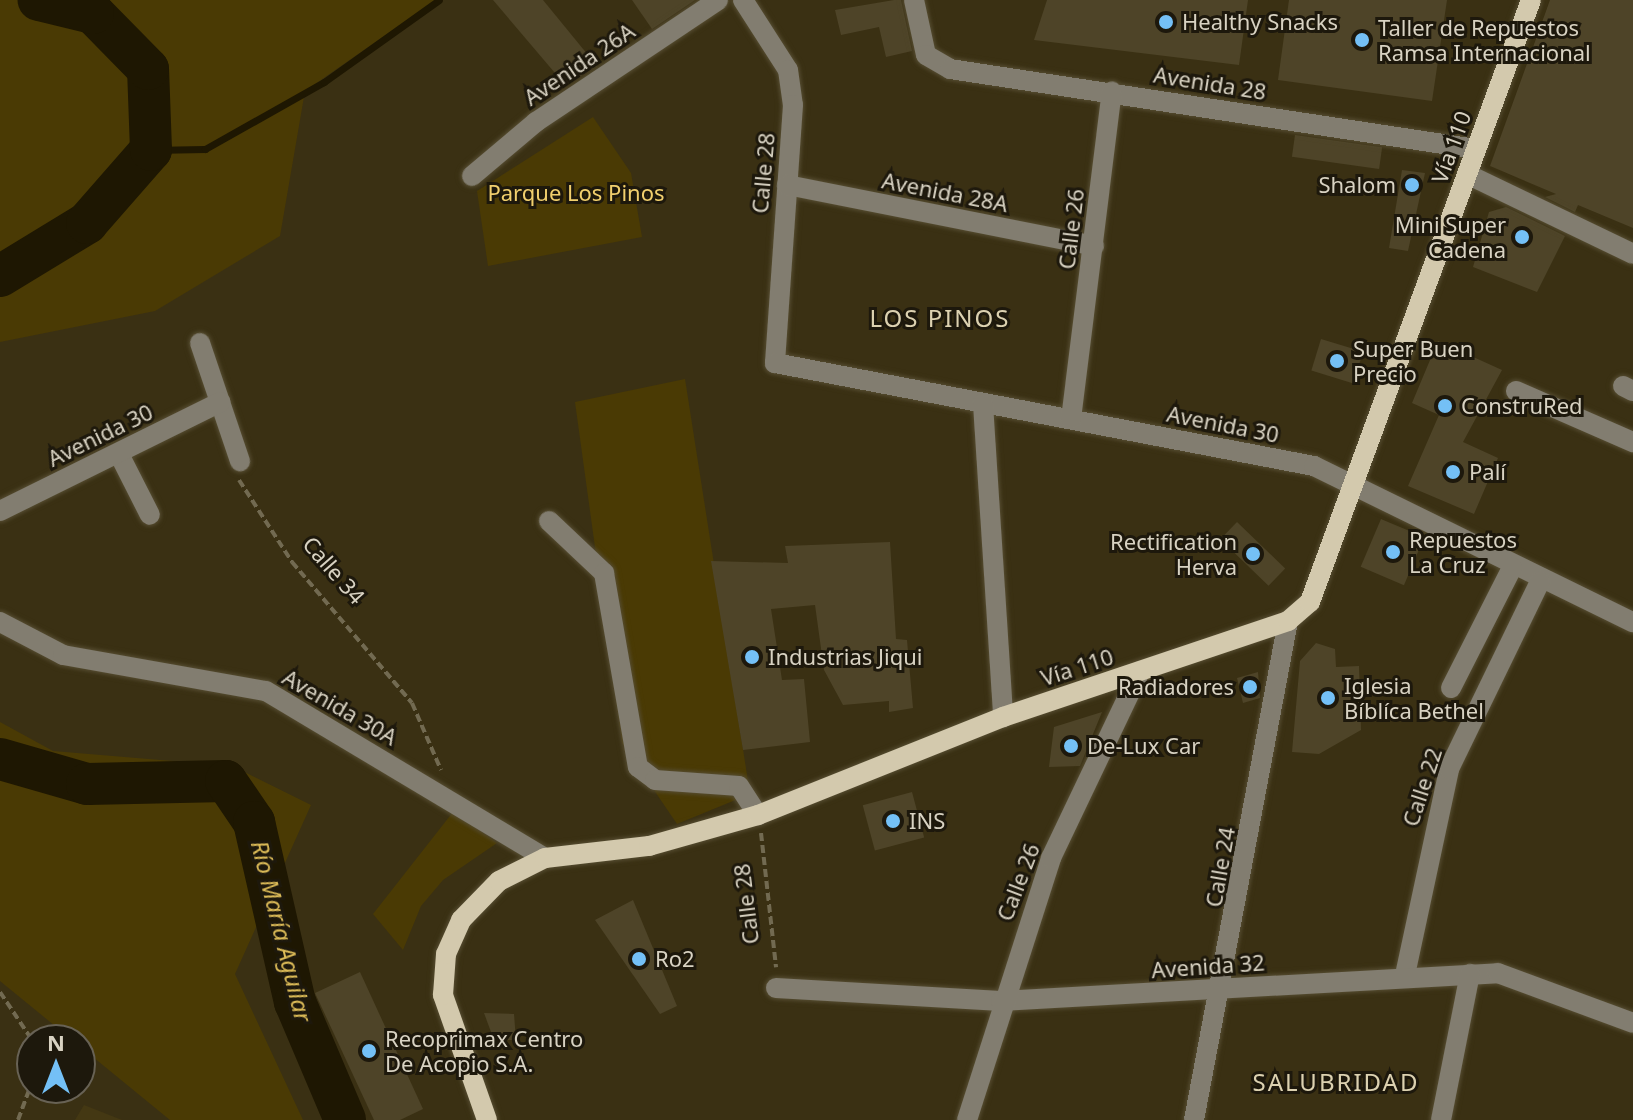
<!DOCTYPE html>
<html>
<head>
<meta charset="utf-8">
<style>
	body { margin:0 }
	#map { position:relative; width:1633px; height:1120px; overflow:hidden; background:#3a3013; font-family:"Noto Sans",sans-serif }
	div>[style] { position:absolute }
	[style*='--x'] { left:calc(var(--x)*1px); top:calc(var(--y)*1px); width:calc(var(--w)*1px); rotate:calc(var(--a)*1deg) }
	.built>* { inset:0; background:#443813 }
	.green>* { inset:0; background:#4a3a04 }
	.stream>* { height:7px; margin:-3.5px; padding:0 3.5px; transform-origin:3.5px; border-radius:3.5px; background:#1e1702 }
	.river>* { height:42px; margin:-21px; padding:0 21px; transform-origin:21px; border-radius:21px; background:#1e1702 }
	.building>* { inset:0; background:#4e4428; transform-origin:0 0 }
	.path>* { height:4px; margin-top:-2px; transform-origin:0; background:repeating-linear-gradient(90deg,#726a51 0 8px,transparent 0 12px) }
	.roads { filter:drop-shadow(0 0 2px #564d32) drop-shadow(0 0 2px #564d32) }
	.minor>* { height:20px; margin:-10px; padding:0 10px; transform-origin:10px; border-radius:10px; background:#827d70 }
	.major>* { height:20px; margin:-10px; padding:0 10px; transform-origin:10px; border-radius:10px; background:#d3c9ad }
	.dots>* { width:22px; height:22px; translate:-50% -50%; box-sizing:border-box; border:4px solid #1d180c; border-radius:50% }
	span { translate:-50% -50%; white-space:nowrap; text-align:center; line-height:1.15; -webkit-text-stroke:6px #1d180c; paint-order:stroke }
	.poi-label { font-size:22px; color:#d8d2c2 }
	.left { translate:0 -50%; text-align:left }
	.right { translate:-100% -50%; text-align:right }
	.street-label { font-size:22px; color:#d8d2c2 }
	.park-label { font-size:22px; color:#f1cf6d }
	.neighbourhood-label { font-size:24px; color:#dcd1b0; letter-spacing:2px }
	.water-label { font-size:24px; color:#ddbc58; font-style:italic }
	.north { position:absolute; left:16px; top:1024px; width:80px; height:80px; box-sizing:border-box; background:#1d180c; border:2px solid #686255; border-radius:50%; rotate:0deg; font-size:22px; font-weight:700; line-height:32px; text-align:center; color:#d8d2c2 }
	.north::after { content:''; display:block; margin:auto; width:28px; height:36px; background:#74c0f6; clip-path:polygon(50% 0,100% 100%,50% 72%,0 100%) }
</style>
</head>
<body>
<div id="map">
	<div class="built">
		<i style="clip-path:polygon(84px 1105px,122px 1120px,75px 1120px)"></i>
	</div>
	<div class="green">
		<i style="clip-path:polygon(0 0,436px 0,305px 91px,280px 236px,155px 311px,0 342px)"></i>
		<i style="clip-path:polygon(593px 117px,631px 173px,642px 237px,488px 266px,477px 191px)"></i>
		<i style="clip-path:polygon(685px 379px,750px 794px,677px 824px,622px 743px,575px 402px)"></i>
		<i style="clip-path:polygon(0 722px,53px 751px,232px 766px,311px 805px,235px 974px,303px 1120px,170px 1120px,0 981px)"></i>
		<i style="clip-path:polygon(453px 812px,497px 843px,443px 880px,421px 906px,403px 950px,373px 914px)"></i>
	</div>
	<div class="stream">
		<i style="--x:151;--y:150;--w:54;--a:-1.1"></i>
		<i style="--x:205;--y:149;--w:137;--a:-29.4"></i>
		<i style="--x:324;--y:82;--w:141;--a:-35.5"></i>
	</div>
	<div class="river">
		<i style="--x:0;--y:276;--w:102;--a:-31.3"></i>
		<i style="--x:87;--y:223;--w:97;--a:-48.8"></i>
		<i style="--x:151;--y:150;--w:81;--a:-92.1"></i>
		<i style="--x:148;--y:69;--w:78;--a:-134.5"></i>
		<i style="--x:93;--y:13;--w:56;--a:-166.5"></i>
		<i style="--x:0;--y:759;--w:91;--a:16"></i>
		<i style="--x:87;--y:784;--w:139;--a:-1.2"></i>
		<i style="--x:226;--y:781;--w:50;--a:55.7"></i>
		<i style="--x:254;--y:822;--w:185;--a:77.2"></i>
		<i style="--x:295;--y:1002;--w:128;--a:67"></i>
	</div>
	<div class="building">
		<i style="clip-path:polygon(493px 0,543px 0,597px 66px,566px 86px)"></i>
		<i style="clip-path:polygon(632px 0,695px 0,652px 29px)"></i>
		<i style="clip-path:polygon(894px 0,901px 0,912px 51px,886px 57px,879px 27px,841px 35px,835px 10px)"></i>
		<i style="clip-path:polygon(1047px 0,1248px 0,1239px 65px,1034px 40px)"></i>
		<i style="clip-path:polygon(1289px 0,1447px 0,1432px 101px,1278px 80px)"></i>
		<i style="clip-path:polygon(1550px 0,1633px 0,1633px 228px,1578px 205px,1575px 212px,1545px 197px,1556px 194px,1490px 166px)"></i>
		<i style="left:1295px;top:135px;width:88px;height:22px;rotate:8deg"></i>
		<i style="clip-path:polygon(1402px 170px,1425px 173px,1408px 251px,1389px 248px)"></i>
		<i style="clip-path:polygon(1506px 207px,1565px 236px,1537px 292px,1473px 267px,1489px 212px)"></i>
		<i style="left:1321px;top:339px;width:44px;height:33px;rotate:17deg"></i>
		<i style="clip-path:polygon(1438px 341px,1502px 370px,1463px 442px,1498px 458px,1474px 514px,1408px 486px,1439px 415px,1412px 403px)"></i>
		<i style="left:1381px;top:519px;width:47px;height:52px;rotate:23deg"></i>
		<i style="left:1237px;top:522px;width:67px;height:24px;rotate:44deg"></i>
		<i style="clip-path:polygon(890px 542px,896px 639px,907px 640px,913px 708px,889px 712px,889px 701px,843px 705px,824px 670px,815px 605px,771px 609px,782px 680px,804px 679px,810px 742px,743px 750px,711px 561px,788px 563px,785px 546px)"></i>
		<i style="clip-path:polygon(1316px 643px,1335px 649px,1336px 667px,1359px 666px,1361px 730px,1319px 754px,1292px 752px,1300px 661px)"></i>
		<i style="clip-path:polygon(1258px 672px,1260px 698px,1243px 703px,1237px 678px)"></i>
		<i style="clip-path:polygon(1102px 712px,1080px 766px,1049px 767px,1054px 727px)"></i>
		<i style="left:912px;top:792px;width:47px;height:51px;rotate:75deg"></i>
		<i style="clip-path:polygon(633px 900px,677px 1006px,660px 1014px,595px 920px)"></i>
		<i style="clip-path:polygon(360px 972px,423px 1109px,400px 1120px,374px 1120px,315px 993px)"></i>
		<i style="clip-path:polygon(484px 1013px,514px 1014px,516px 1040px,494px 1040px)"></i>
	</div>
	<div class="path">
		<i style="--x:239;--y:480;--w:98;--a:57.1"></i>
		<i style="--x:292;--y:562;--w:185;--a:49.6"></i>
		<i style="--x:412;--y:703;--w:73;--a:66.6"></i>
		<i style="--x:761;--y:833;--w:135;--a:83.6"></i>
		<i style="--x:0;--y:992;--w:58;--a:56.3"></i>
		<i style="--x:18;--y:1120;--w:40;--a:-69.8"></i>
	</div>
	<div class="roads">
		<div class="minor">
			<i style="--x:743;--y:0;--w:83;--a:57.3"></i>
			<i style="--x:788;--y:70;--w:35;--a:82"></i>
			<i style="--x:793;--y:105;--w:259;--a:94"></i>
			<i style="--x:775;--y:363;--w:549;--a:10.82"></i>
			<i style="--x:1314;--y:466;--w:355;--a:26.1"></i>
			<i style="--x:914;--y:0;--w:56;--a:77.7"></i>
			<i style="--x:926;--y:55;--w:28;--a:30"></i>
			<i style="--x:950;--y:69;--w:532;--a:8.65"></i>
			<i style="--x:1467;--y:174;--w:184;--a:25.7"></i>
			<i style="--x:472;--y:176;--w:84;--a:-40.2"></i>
			<i style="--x:536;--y:122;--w:219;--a:-33.8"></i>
			<i style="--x:787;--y:185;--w:313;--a:11.2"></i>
			<i style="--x:200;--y:343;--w:125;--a:71.3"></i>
			<i style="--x:1623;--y:386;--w:11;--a:27"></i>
			<i style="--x:1516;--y:391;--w:128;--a:23.6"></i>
			<i style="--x:983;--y:404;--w:314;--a:86.3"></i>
			<i style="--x:1071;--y:419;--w:330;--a:-82.9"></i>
			<i style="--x:119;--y:454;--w:68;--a:63.1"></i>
			<i style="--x:0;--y:511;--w:246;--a:-26.3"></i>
			<i style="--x:549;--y:521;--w:76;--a:43.4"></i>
			<i style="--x:604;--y:573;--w:197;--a:80.1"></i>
			<i style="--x:638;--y:767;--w:21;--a:37"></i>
			<i style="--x:655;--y:780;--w:84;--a:4.1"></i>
			<i style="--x:739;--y:786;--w:35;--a:57"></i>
			<i style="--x:0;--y:622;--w:71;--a:27.6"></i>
			<i style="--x:63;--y:655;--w:206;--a:10.1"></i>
			<i style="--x:266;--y:691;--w:325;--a:30.9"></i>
			<i style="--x:1451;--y:688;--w:135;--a:-63.1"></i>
			<i style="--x:1405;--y:975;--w:211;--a:-77.9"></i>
			<i style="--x:1449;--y:769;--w:208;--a:-64.1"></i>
			<i style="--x:776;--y:988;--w:225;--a:3.3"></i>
			<i style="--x:1001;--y:1001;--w:498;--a:-3.2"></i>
			<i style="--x:1498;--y:973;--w:144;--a:20.3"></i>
			<i style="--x:967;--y:1120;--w:275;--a:-72.2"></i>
			<i style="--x:1051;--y:858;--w:207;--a:-64.5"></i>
			<i style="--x:1194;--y:1120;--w:508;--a:-79.33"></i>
			<i style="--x:1441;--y:1120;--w:149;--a:-78.8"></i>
		</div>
		<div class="major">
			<i style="--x:487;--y:1120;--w:133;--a:-109.4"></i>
			<i style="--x:443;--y:995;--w:41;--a:-85.8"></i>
			<i style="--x:446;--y:954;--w:37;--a:-66"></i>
			<i style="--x:461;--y:920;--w:54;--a:-45.7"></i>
			<i style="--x:499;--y:881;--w:51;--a:-26.6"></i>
			<i style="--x:545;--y:858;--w:105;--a:-6.6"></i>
			<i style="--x:649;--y:846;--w:113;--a:-15.9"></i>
			<i style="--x:758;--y:815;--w:264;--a:-21.8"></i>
			<i style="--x:1003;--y:717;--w:301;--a:-18.6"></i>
			<i style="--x:1288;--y:621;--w:29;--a:-41"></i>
			<i style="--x:1310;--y:602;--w:641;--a:-69.84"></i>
		</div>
	</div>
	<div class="dots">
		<i style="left:1166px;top:22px;background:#74c0f6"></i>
		<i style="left:1362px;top:40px;background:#74c0f6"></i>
		<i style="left:1412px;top:185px;background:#74c0f6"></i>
		<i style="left:1522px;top:237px;background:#74c0f6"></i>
		<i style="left:1337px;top:361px;background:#74c0f6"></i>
		<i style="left:1445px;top:406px;background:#74c0f6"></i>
		<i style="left:1453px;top:472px;background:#74c0f6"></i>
		<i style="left:1393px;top:552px;background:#74c0f6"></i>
		<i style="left:1253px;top:554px;background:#74c0f6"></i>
		<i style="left:752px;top:657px;background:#74c0f6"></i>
		<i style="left:1250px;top:687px;background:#74c0f6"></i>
		<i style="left:1328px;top:698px;background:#74c0f6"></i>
		<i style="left:1071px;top:746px;background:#74c0f6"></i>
		<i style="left:893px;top:821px;background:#74c0f6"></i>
		<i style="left:639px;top:959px;background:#74c0f6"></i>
		<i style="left:369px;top:1051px;background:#74c0f6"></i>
	</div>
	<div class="poi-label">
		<span class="left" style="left:1182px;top:22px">Healthy Snacks</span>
		<span class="left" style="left:1378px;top:40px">Taller de Repuestos<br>Ramsa Internacional</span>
		<span class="right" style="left:1396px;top:185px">Shalom</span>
		<span class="right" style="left:1506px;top:237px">Mini Super<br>Cadena</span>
		<span class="left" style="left:1353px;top:361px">Super Buen<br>Precio</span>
		<span class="left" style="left:1461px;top:406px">ConstruRed</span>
		<span class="left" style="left:1469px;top:472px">Palí</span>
		<span class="left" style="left:1409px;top:552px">Repuestos<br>La Cruz</span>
		<span class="right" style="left:1237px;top:554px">Rectification<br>Herva</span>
		<span class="left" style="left:768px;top:657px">Industrias Jiqui</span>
		<span class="left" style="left:1344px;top:698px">Iglesia<br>Bíblíca Bethel</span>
		<span class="right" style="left:1234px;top:687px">Radiadores</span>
		<span class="left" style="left:1087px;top:746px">De-Lux Car</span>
		<span class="left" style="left:909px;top:821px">INS</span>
		<span class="left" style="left:655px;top:959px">Ro2</span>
		<span class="left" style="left:385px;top:1051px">Recoprimax Centro<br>De Acopio S.A.</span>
	</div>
	<div class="street-label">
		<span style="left:579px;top:64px;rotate:-34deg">Avenida 26A</span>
		<span style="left:1210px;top:83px;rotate:9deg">Avenida 28</span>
		<span style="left:1451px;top:147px;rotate:-70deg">Vía 110</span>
		<span style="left:763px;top:173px;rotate:-85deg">Calle 28</span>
		<span style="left:945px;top:192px;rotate:11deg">Avenida 28A</span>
		<span style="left:1071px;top:229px;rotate:-83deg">Calle 26</span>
		<span style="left:1223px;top:424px;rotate:11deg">Avenida 30</span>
		<span style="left:100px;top:435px;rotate:-26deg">Avenida 30</span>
		<span style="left:334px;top:570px;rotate:49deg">Calle 34</span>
		<span style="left:1077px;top:667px;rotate:-18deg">Vía 110</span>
		<span style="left:340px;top:707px;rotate:30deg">Avenida 30A</span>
		<span style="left:1422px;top:787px;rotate:-72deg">Calle 22</span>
		<span style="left:1220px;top:867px;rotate:-80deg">Calle 24</span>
		<span style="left:1018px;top:882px;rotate:-69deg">Calle 26</span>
		<span style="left:746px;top:904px;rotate:-97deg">Calle 28</span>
		<span style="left:1208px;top:966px;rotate:-4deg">Avenida 32</span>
	</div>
	<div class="park-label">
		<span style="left:576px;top:193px">Parque Los Pinos</span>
	</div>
	<div class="neighbourhood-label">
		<span style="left:940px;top:318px">LOS PINOS</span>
		<span style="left:1336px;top:1082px">SALUBRIDAD</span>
	</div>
	<div class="water-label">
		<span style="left:282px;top:931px;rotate:76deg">Río María Aguilar</span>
	</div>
	<div class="north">N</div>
</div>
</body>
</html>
